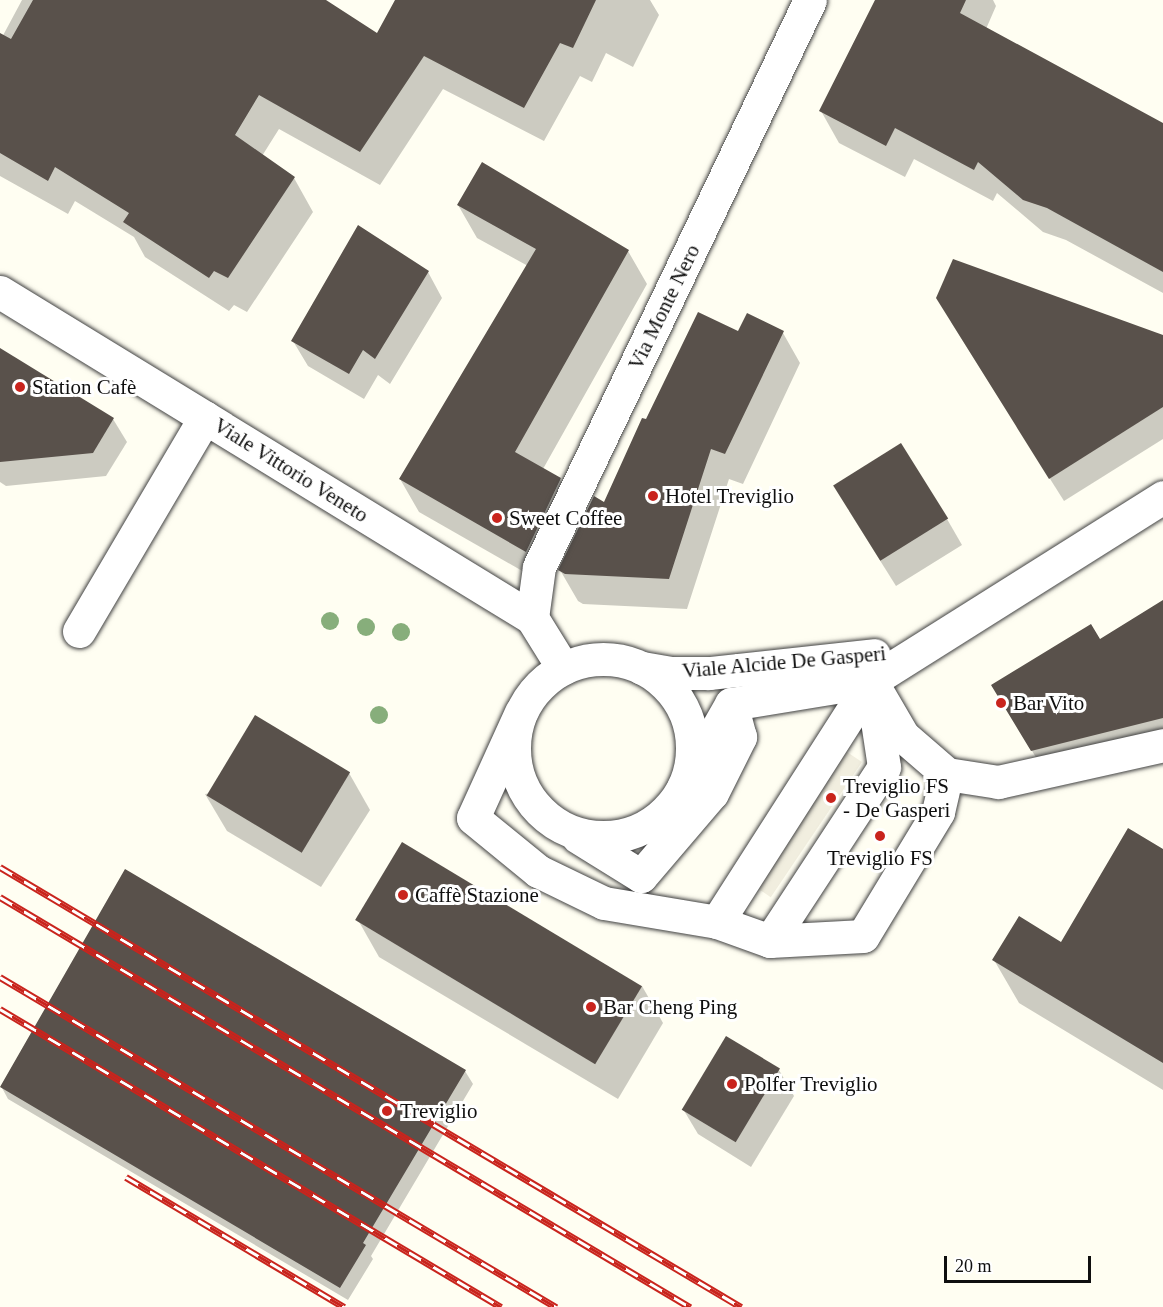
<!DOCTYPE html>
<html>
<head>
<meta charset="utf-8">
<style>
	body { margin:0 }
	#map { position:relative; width:1163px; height:1307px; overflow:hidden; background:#fffef2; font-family:"Times New Roman",serif }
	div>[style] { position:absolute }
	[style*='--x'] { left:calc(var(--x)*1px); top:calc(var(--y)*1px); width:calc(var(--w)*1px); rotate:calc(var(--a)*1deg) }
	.plaza>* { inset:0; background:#f1eedf; transform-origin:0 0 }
	.shadow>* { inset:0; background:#0003 }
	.building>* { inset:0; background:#59514b; transform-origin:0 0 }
	.roads { filter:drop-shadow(0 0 2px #424242) drop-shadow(0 0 2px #424242) }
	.minor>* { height:33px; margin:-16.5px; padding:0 16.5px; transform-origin:16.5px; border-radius:16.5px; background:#fff }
	.minor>.ring { margin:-16.5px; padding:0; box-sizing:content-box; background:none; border:33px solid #fff; border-radius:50% }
	.rail>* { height:7px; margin-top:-3.5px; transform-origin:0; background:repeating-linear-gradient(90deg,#fff 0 14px,#c9241d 0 28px); box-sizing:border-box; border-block:2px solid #c9241d }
	.trees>* { width:18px; height:18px; margin:-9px; border-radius:50%; background:#87ae7b }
	.dots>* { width:16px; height:16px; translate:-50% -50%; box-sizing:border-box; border:3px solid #fff; border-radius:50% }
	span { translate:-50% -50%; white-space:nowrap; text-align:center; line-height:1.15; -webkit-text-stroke:6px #fff; paint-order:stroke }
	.street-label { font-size:21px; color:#0f0f0f }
	.poi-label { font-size:21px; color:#0f0f0f }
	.left { translate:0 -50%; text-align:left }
	.scale { position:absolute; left:944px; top:1256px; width:147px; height:27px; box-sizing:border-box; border:3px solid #0f0f0f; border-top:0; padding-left:8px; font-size:18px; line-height:21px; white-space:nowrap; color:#0f0f0f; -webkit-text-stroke:4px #fff; paint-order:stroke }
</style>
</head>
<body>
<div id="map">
	<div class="plaza">
		<i style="left:847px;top:752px;width:18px;height:163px;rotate:34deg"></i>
	</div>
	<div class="shadow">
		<i style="clip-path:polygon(22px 0,323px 0,378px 35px,396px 0,650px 0,659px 15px,633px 67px,606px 53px,592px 82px,580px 76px,544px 141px,443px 89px,380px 185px,279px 129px,262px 156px,294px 178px,313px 212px,247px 312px,234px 305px,229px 311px,145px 257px,134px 237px,75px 201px,68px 214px,0 176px,0 41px)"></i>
		<i style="clip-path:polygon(877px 0,993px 0,996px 6px,986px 29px,1163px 124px,1163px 293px,1066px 240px,1043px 232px,997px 193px,993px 201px,914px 159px,905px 177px,839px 143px,821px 111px)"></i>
		<i style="clip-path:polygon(458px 205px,628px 251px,647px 284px,543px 469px,560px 479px,579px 512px,545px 584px,419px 512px,400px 479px,528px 266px,477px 238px)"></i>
		<i style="clip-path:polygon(428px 272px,442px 298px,390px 384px,378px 375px,364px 399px,308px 366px,293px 341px)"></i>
		<i style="clip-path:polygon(951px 322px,1163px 336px,1163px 439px,1064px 501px)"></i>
		<i style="clip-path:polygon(738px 333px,783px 333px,800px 363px,743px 484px,729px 479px,687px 609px,583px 604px,578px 601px,560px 570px,604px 504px,647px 421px)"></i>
		<i style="clip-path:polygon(0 349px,113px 419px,127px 442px,106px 476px,6px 486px,0 482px)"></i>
		<i style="clip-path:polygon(849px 511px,947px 519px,962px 545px,896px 586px)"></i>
		<i style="clip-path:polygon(1163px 602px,1163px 745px,1044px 771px,993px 685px,1099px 641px)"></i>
		<i style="clip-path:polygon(349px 773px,370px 810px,321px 887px,227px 831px,205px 794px)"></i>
		<i style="clip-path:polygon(1163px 851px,1163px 1090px,1019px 1003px,994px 960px,1062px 944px)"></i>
		<i style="clip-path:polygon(125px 871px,465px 1071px,473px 1084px,371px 1256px,373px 1259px,348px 1300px,8px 1099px,1px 1086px)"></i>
		<i style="clip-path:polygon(358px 920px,642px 986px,663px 1023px,618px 1099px,379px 957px)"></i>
		<i style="clip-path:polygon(727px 1038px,779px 1070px,794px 1096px,751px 1167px,698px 1134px,683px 1109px)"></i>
	</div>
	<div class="building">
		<i style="clip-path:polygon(33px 0,326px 0,377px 33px,395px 0,596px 0,573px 48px,560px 43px,524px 108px,424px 56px,360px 152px,259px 95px,235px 135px,295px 177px,228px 278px,214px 271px,209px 278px,123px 222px,129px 213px,55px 167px,48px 181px,0 153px,0 33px,11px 39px)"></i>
		<i style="clip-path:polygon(875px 0,966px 0,960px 13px,1163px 123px,1163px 272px,1047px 208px,1023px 200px,978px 162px,974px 170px,895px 128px,886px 146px,819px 111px)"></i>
		<i style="clip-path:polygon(482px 162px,629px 250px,515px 452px,561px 478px,526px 552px,399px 479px,536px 249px,457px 205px)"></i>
		<i style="clip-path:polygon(358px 225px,429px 271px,375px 359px,363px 350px,349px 374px,291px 341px)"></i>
		<i style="clip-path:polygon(953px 259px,1163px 335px,1163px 407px,1049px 479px,936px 298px)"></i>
		<i style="clip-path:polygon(698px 312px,738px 331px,747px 313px,784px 331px,725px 454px,711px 449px,669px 579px,565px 574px,558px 570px,594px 496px,604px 502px,642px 418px,646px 419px)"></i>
		<i style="clip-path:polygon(0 348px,114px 418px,93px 453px,0 462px)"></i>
		<i style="left:901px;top:443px;width:89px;height:80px;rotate:58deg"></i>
		<i style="clip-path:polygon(1163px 600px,1163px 718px,1031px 751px,991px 685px,1091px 624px,1100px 639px)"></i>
		<i style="left:255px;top:715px;width:111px;height:94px;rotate:31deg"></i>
		<i style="clip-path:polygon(1128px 828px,1163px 849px,1163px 1063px,992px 960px,1019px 916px,1061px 942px)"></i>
		<i style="left:402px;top:842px;width:280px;height:91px;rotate:31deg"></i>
		<i style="clip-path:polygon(125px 869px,466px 1070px,363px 1243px,366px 1245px,340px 1288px,0 1087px)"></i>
		<i style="left:726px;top:1036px;width:63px;height:86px;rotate:31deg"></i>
	</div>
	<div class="roads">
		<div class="minor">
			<i style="--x:0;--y:292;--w:624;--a:31.5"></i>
			<i style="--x:532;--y:618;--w:59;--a:58.2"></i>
			<i style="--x:532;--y:618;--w:51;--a:-82.2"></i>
			<i style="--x:539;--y:567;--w:628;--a:-64.45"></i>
			<i style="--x:79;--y:631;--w:248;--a:-59.5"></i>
			<i class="ring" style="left:514px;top:659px;width:145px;height:145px"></i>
			<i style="--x:853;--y:659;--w:28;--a:51"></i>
			<i style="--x:871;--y:681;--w:64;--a:59.8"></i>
			<i style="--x:903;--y:736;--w:58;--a:40.8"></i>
			<i style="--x:947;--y:774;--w:52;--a:8.9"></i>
			<i style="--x:998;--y:782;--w:169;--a:-12.6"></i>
			<i style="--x:642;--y:668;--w:28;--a:10"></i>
			<i style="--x:670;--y:673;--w:39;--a:0"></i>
			<i style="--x:709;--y:673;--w:166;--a:-6.2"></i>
			<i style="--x:521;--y:712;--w:116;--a:114.4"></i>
			<i style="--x:473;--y:818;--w:84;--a:39.2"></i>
			<i style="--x:538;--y:871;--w:73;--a:25.9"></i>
			<i style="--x:604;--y:903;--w:115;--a:9.5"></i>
			<i style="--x:717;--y:922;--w:56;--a:19.7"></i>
			<i style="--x:770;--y:941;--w:208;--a:-56.8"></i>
			<i style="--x:884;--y:767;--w:87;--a:-98.6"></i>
			<i style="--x:682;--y:790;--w:99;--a:-60.3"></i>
			<i style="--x:731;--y:704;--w:142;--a:-9.3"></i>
			<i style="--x:871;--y:681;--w:345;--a:-32.2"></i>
			<i style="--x:578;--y:837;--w:74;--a:31.8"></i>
			<i style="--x:641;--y:876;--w:109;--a:-49.5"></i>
			<i style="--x:712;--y:793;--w:63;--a:-63.4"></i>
			<i style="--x:740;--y:737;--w:34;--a:-105"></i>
			<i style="--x:717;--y:922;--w:286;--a:-57.4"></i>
			<i style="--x:770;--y:941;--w:93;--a:-3.1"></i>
			<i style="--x:863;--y:936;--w:145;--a:-58.8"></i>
			<i style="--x:938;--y:812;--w:39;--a:-77"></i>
		</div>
	</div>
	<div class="rail">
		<i style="--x:0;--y:867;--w:862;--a:30.7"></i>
		<i style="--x:0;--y:897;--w:803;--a:30.72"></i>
		<i style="--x:0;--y:977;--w:647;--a:30.69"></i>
		<i style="--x:0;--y:1009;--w:583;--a:30.74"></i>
		<i style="--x:126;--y:1177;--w:254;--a:30.8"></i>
	</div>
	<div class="trees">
		<i style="left:330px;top:621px"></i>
		<i style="left:366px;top:627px"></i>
		<i style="left:401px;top:632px"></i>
		<i style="left:379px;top:715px"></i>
	</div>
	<div class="dots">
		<i style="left:20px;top:387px;background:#c9241d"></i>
		<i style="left:653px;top:496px;background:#c9241d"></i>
		<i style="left:497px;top:518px;background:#c9241d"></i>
		<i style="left:1001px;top:703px;background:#c9241d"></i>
		<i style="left:831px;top:798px;background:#c9241d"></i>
		<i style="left:880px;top:836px;background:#c9241d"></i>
		<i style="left:403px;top:895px;background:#c9241d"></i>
		<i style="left:591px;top:1007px;background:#c9241d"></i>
		<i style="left:732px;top:1084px;background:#c9241d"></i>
		<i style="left:387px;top:1111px;background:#c9241d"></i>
	</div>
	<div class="street-label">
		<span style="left:664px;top:307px;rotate:-64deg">Via Monte Nero</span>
		<span style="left:291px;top:470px;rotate:32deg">Viale Vittorio Veneto</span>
		<span style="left:784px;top:662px;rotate:-5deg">Viale Alcide De Gasperi</span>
	</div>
	<div class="poi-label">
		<span class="left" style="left:32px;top:387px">Station Cafè</span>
		<span class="left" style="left:665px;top:496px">Hotel Treviglio</span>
		<span class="left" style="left:509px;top:518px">Sweet Coffee</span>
		<span class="left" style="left:1013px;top:703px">Bar Vito</span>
		<span class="left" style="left:843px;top:798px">Treviglio FS<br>- De Gasperi</span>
		<span style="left:880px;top:858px">Treviglio FS</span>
		<span class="left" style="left:415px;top:895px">Caffè Stazione</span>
		<span class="left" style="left:603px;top:1007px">Bar Cheng Ping</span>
		<span class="left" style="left:744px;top:1084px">Polfer Treviglio</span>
		<span class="left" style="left:400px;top:1111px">Treviglio</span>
	</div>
	<div class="scale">20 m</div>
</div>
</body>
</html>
